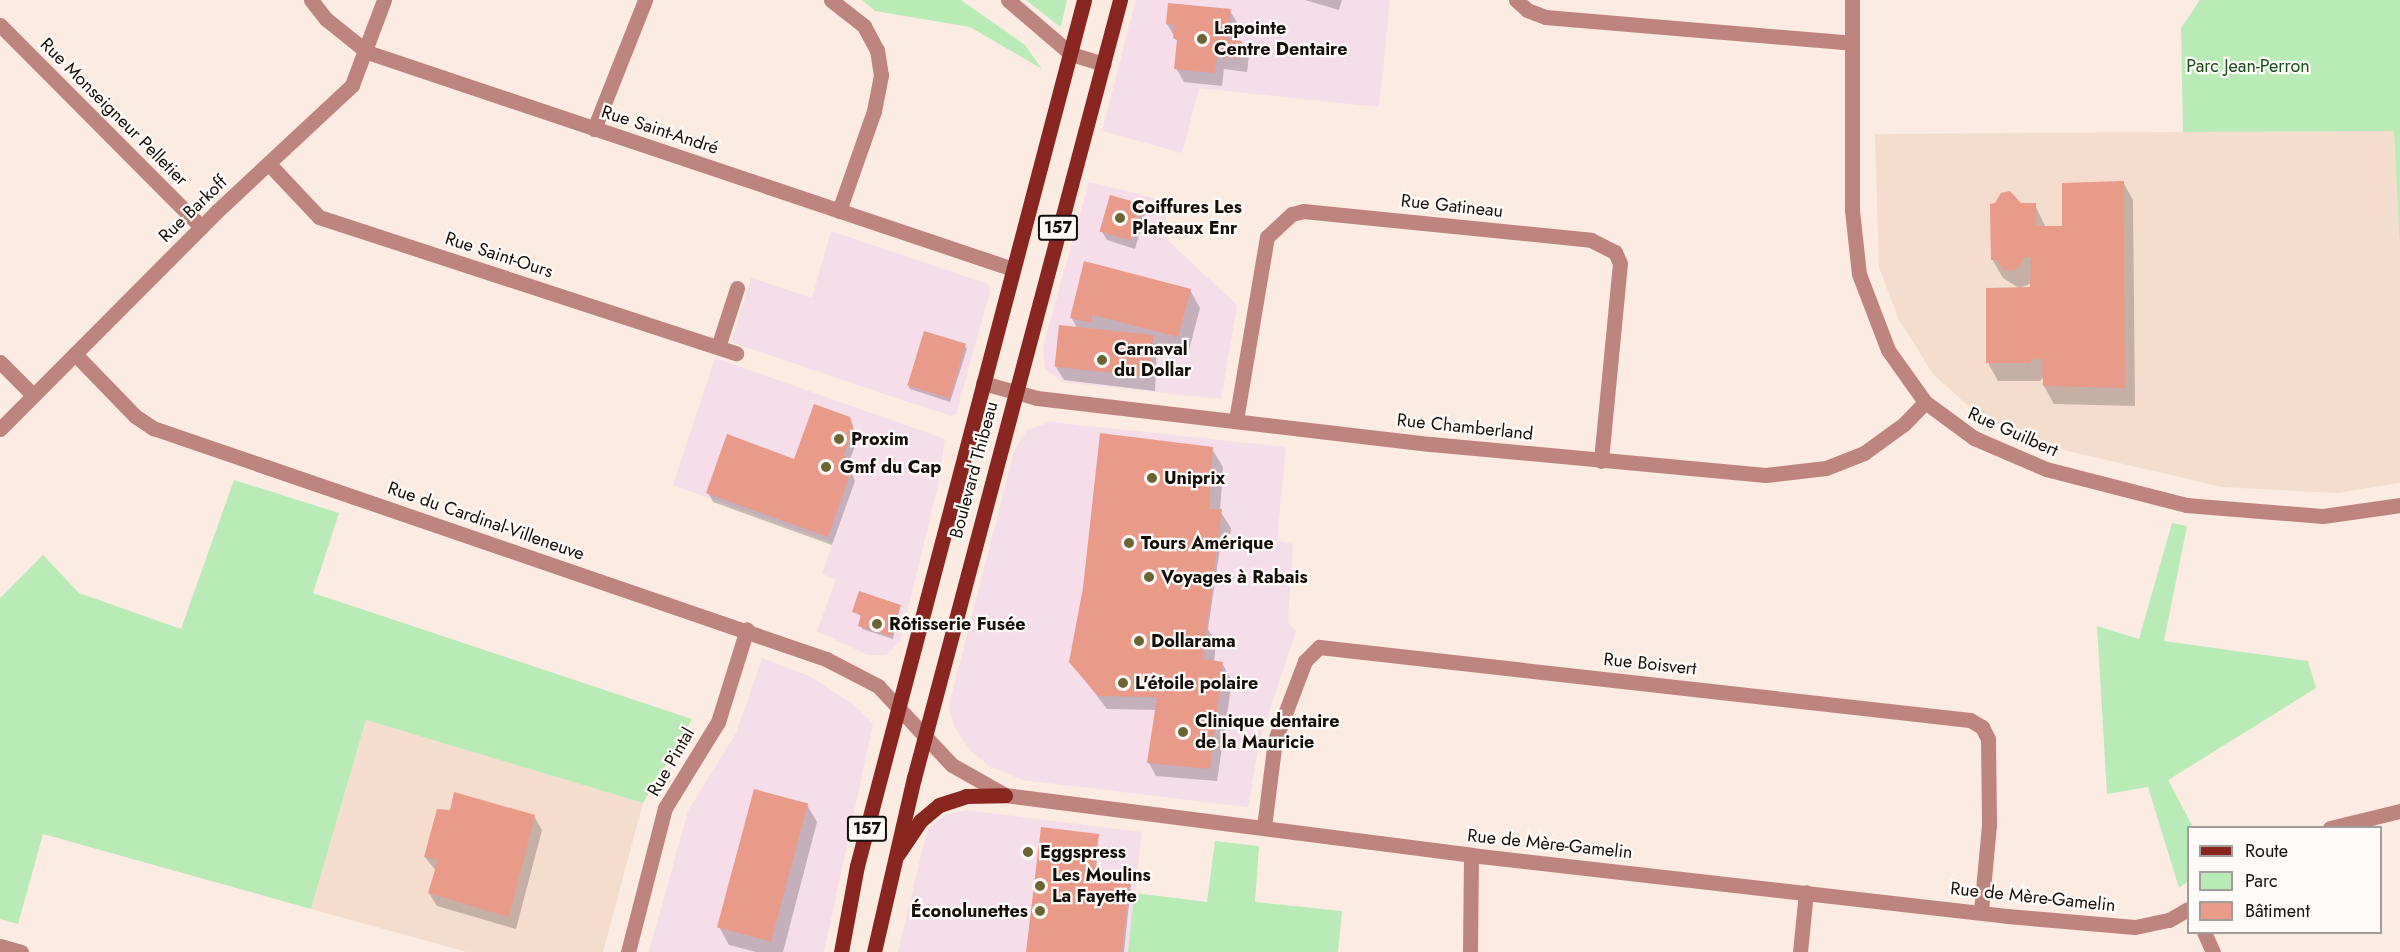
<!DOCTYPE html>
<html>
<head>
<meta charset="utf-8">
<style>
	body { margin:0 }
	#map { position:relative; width:2400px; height:952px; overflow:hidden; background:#fcebe0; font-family:Jost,sans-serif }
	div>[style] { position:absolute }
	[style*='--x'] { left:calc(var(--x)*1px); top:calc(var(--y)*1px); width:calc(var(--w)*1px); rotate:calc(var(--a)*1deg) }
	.commercial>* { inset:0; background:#f5dde9 }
	.built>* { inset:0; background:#f5ddcd }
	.green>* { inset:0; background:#b9ebb6 }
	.shadow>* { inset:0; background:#0003 }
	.building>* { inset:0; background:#e99a89; transform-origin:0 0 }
	.minor>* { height:15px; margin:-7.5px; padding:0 7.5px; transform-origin:7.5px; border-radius:7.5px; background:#be857e }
	.major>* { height:15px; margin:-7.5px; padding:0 7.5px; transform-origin:7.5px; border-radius:7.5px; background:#892620 }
	.dots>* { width:16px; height:16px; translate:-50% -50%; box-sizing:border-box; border:3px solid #fffbf9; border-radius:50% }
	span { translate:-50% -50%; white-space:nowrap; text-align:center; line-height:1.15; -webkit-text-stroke:4.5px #fffbf9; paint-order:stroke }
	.shield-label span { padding:2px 4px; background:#fffbf9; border:2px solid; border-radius:4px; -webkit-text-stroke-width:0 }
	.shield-label { font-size:16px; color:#140f0b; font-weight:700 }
	.poi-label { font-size:18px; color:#140f0b; font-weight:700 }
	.left { translate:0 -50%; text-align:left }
	.right { translate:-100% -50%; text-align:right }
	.park-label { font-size:18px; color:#175019 }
	.street-label { font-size:18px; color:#140f0b }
	.legend { position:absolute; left:2187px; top:826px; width:195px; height:108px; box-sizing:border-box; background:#fffbf9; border:2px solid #a19d9a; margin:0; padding:8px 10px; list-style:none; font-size:18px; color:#140f0b }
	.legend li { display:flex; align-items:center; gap:12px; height:30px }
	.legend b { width:30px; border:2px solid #a19d9a }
</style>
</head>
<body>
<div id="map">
	<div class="commercial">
		<i style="clip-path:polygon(1136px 0,1390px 0,1379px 107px,1199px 88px,1182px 153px,1102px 131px)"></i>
		<i style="clip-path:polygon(1089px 182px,1170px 202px,1162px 235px,1237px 305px,1221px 399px,1062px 382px,1045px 369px,1043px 347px)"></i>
		<i style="clip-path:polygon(831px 231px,988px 284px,990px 291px,956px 414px,952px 416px,896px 398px,731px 342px,751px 278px,812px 298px)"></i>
		<i style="clip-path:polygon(715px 358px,945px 439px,938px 486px,900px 641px,886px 655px,868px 655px,817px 631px,836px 579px,822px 574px,833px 543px,673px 485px)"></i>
		<i style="clip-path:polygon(1050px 422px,1286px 447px,1277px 541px,1293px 544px,1288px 623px,1296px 631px,1260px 739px,1248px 807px,1022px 780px,988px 765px,971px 751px,955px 728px,949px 709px,951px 698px,1014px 451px,1027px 430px)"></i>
		<i style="clip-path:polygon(762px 658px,809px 676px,854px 705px,873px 724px,824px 952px,649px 952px,688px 811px,736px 733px)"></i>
		<i style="clip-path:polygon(967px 810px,1142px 832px,1128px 952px,898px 952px,927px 830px,945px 815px)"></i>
	</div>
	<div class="built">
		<i style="clip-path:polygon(2394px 131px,2400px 253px,2400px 483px,2336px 493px,2222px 487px,2042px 445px,1975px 412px,1933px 374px,1899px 320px,1879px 267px,1875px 134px)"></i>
		<i style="clip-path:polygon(366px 720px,643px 803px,603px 952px,467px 952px,311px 909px)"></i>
	</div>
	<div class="green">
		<i style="clip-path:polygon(862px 0,961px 0,1025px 45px,1042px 69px,970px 27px,875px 11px)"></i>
		<i style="clip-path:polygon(1026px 0,1067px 0,1061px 26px,1059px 26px)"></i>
		<i style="clip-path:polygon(2200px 0,2400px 0,2400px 252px,2394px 131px,2183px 132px,2181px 28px)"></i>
		<i style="clip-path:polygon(234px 480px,339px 513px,313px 593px,692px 719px,643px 803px,366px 720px,311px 909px,43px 834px,18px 924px,0 919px,0 598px,43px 555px,79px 593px,181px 629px)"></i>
		<i style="clip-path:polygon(2172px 523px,2187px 526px,2164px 641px,2308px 661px,2316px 688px,2168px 780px,2193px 827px,2188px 828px,2188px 881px,2179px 888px,2148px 787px,2107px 794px,2097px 626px,2139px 639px)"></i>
		<i style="clip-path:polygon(1215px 841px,1259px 846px,1255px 902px,1342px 911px,1338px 952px,1128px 952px,1134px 893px,1207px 902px)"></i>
	</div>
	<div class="shadow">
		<i style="clip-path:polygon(1305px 0,1342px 0,1339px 10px)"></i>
		<i style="clip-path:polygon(1230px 11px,1238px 24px,1236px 42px,1241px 42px,1249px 56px,1247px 72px,1224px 69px,1222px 86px,1184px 82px,1176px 68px,1179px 44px,1167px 24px)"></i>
		<i style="clip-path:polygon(2123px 182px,2133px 200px,2135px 406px,2054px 404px,2044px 386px,2044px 377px,2040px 381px,1998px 381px,1988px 363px,2032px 288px,2032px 283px,2019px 288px,2003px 278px,1992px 259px,1996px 205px,2002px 194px,2013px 194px,2020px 204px,2035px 205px,2046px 228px,2063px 228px)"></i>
		<i style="clip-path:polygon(1140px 205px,1145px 214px,1135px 249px,1107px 240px,1102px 232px)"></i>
		<i style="clip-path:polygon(1190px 290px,1200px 308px,1188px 354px,1157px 346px,1155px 391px,1064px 380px,1056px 367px,1077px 328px,1071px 317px)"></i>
		<i style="clip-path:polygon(965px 346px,967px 349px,950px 402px,910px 389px,908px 385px)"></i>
		<i style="clip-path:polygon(849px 418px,858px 439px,848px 464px,855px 481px,832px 545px,713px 502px,708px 493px,795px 461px)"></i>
		<i style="clip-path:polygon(1101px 435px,1212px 449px,1223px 467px,1220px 511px,1231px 528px,1229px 549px,1220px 548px,1208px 629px,1216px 643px,1214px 662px,1222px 663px,1232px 681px,1217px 781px,1156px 776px,1149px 763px,1156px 710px,1107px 709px,1071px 662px,1084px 588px)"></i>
		<i style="clip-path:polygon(900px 606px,893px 639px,862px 629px,862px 617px,854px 611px)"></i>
		<i style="clip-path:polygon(807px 805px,817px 822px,783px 952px,756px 952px,729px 945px,719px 927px)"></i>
		<i style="clip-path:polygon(451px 811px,534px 816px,542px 830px,516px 929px,437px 906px,429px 893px,436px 871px,425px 857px)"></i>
		<i style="clip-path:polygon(1098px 835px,1096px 877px,1129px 881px,1131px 885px,1124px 952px,1028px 952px)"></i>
	</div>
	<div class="building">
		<i style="clip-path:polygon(1168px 3px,1231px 9px,1228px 39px,1242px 41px,1240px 59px,1217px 56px,1215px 73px,1174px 69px,1177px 40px,1173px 38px,1175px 25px,1166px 24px)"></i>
		<i style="clip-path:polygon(2124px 181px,2125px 388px,2043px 386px,2042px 359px,2031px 359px,2031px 363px,1986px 363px,1986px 288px,2030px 287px,2031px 257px,2023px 258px,2020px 266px,2013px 271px,2004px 270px,1996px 260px,1991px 260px,1990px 204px,1995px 203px,2001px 193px,2010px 191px,2021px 203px,2036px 203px,2036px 226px,2062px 226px,2062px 183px)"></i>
		<i style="left:1110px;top:195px;width:32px;height:38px;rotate:16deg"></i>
		<i style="clip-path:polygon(1084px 261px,1191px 289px,1178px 337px,1093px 315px,1091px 323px,1070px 318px)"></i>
		<i style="left:1059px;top:325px;width:95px;height:42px;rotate:6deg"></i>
		<i style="left:924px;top:331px;width:44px;height:57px;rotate:17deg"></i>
		<i style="clip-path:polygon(814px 404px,850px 417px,854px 430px,844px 454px,851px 471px,828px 537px,706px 493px,727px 434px,794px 459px)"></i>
		<i style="clip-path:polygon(1100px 433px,1213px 447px,1209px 509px,1222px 509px,1203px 659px,1223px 662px,1210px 769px,1147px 763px,1157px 697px,1098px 696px,1069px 662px,1083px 588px)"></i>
		<i style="clip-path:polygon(859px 591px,901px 605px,891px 636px,858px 626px,861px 615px,852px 612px)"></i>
		<i style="left:754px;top:789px;width:56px;height:143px;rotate:15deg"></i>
		<i style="clip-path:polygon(454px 792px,535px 815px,509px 917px,428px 893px,438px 860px,424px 857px,437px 809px,450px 810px)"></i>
		<i style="clip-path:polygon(1041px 827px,1099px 834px,1094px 875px,1130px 879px,1122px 952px,1026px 952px)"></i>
	</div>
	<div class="minor">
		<i style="--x:311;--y:0;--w:24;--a:52"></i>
		<i style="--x:326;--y:19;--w:53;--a:38.8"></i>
		<i style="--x:367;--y:52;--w:681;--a:18.57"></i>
		<i style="--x:831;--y:0;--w:42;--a:38.2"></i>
		<i style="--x:864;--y:26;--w:27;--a:62"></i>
		<i style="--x:877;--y:50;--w:25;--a:81"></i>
		<i style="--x:881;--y:75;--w:37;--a:101"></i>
		<i style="--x:874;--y:111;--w:106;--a:109.3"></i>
		<i style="--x:1008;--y:0;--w:83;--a:40.6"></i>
		<i style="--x:1071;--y:54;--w:34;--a:17"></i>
		<i style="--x:1516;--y:0;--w:15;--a:42"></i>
		<i style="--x:1527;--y:10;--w:19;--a:21"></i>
		<i style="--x:1545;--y:17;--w:308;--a:4.8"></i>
		<i style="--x:1852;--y:0;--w:210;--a:90"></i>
		<i style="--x:1852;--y:210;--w:64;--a:83.8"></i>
		<i style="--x:1859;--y:274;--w:81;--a:69.1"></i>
		<i style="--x:1888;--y:350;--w:64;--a:54.6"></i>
		<i style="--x:1925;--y:402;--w:61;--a:36.3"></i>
		<i style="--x:1974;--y:438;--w:78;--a:23.3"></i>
		<i style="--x:2046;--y:469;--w:145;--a:14.4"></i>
		<i style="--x:2186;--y:505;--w:137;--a:4.6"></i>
		<i style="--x:2323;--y:516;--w:78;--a:-8.1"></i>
		<i style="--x:0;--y:25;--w:285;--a:45.1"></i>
		<i style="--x:594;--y:129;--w:139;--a:-68.4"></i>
		<i style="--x:269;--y:164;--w:73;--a:46.7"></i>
		<i style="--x:319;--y:217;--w:439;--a:18.1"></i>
		<i style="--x:718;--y:347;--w:62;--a:-72.1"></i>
		<i style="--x:75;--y:354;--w:86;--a:45.9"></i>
		<i style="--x:135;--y:416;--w:22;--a:34"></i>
		<i style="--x:153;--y:428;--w:712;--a:18.94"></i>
		<i style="--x:826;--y:659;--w:59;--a:27.4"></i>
		<i style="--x:878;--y:686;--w:108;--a:46.9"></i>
		<i style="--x:952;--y:765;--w:61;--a:29.5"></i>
		<i style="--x:1005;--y:795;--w:470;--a:7.3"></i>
		<i style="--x:1471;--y:855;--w:539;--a:6.49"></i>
		<i style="--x:2007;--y:916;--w:128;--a:4.9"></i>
		<i style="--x:2135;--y:927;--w:35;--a:-12"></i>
		<i style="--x:2169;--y:920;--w:22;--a:-30"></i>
		<i style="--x:0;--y:362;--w:47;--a:45"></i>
		<i style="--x:983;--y:383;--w:56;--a:15.5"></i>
		<i style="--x:1037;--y:398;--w:397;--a:6.7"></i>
		<i style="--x:1431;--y:444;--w:336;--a:5.3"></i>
		<i style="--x:1766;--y:475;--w:60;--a:-6.7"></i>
		<i style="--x:1826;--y:468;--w:41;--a:-21.5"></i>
		<i style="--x:1864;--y:453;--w:49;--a:-35.9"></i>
		<i style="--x:1904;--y:424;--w:30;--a:-46"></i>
		<i style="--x:1236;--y:420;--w:186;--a:-80.4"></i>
		<i style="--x:1267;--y:237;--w:34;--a:-43"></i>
		<i style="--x:1292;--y:214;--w:11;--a:-15"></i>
		<i style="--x:1303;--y:211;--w:289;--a:5.7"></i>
		<i style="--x:1591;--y:240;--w:27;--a:27"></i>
		<i style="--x:1615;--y:252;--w:12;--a:66"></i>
		<i style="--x:1620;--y:263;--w:199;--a:95.5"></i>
		<i style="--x:0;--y:429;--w:306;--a:-45.1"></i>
		<i style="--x:216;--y:212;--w:186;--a:-43"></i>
		<i style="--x:352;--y:85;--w:91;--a:-69.4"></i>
		<i style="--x:1264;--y:827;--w:88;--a:-82.8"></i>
		<i style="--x:1275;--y:740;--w:85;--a:-69.2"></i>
		<i style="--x:1305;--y:661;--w:20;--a:-45"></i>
		<i style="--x:1319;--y:647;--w:655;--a:6.4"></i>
		<i style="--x:1970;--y:720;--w:14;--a:30"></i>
		<i style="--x:1982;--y:727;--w:13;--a:63"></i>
		<i style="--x:1988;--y:739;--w:86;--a:89.3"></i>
		<i style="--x:1989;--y:825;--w:86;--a:95.3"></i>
		<i style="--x:2330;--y:828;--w:72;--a:-13.7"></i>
		<i style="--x:2204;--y:932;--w:22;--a:66"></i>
		<i style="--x:0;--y:946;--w:22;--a:16"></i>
		<i style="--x:628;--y:952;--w:149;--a:-75.6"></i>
		<i style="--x:665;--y:808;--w:101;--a:-58.4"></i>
		<i style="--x:718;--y:722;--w:97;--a:-72.7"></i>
		<i style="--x:1470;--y:952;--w:97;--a:-89.4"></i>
		<i style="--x:1800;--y:952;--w:60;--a:-84.3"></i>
	</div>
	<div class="major">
		<i style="--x:898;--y:854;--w:40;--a:-56"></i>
		<i style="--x:920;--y:821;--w:25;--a:-40"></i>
		<i style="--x:939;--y:805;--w:28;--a:-18"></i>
		<i style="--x:966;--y:796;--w:39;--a:-1"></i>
		<i style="--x:841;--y:952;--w:87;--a:-79.5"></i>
		<i style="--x:857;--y:866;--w:895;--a:-75.31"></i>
		<i style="--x:874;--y:952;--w:179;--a:-77.1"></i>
		<i style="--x:914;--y:778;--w:805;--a:-75.17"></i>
	</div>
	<div class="dots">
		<i style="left:1202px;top:39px;background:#6a6532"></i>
		<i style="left:1120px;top:218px;background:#6a6532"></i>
		<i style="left:1102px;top:360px;background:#6a6532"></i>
		<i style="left:839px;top:439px;background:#6a6532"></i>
		<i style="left:826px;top:467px;background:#6a6532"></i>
		<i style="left:1152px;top:478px;background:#6a6532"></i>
		<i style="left:1129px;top:543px;background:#6a6532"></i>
		<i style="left:1149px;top:577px;background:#6a6532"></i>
		<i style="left:877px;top:624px;background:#6a6532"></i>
		<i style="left:1139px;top:641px;background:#6a6532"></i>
		<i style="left:1123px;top:683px;background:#6a6532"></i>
		<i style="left:1183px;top:732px;background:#6a6532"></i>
		<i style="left:1028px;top:852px;background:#6a6532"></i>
		<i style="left:1040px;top:886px;background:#6a6532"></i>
		<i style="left:1040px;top:911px;background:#6a6532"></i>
	</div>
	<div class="shield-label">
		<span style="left:1058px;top:228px">157</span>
		<span style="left:867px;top:829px">157</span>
	</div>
	<div class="poi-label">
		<span class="left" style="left:1214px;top:39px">Lapointe<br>Centre Dentaire</span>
		<span class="left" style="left:1132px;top:218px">Coiffures Les<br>Plateaux Enr</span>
		<span class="left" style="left:1114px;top:360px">Carnaval<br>du Dollar</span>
		<span class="left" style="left:851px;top:439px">Proxim</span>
		<span class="left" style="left:840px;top:467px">Gmf du Cap</span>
		<span class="left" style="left:1164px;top:478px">Uniprix</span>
		<span class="left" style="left:1141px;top:543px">Tours Amérique</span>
		<span class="left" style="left:1161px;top:577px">Voyages à Rabais</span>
		<span class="left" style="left:889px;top:624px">Rôtisserie Fusée</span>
		<span class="left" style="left:1151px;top:641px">Dollarama</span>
		<span class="left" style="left:1135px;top:683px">L'étoile polaire</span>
		<span class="left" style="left:1195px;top:732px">Clinique dentaire<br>de la Mauricie</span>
		<span class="left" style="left:1040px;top:852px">Eggspress</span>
		<span class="left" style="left:1052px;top:886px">Les Moulins<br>La Fayette</span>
		<span class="right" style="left:1028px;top:911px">Éconolunettes</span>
	</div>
	<div class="park-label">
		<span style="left:2248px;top:66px">Parc Jean-Perron</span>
	</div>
	<div class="street-label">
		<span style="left:114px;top:112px;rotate:45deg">Rue Monseigneur Pelletier</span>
		<span style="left:660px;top:130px;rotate:18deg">Rue Saint-André</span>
		<span style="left:1452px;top:206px;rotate:6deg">Rue Gatineau</span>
		<span style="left:193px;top:209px;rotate:-44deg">Rue Barkoff</span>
		<span style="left:499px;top:255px;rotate:18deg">Rue Saint-Ours</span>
		<span style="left:1465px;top:427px;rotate:6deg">Rue Chamberland</span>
		<span style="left:2013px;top:432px;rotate:24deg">Rue Guilbert</span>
		<span style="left:974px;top:470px;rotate:-75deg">Boulevard Thibeau</span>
		<span style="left:486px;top:521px;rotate:19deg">Rue du Cardinal-Villeneuve</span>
		<span style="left:1650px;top:664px;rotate:6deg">Rue Boisvert</span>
		<span style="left:671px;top:762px;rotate:-60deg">Rue Pintal</span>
		<span style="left:1550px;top:844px;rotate:6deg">Rue de Mère-Gamelin</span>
		<span style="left:2033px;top:897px;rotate:6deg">Rue de Mère-Gamelin</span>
	</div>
	<ul class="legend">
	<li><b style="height:8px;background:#892620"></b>Route</li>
	<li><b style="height:16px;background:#b9ebb6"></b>Parc</li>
	<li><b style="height:16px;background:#e99a89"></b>Bâtiment</li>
	</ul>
</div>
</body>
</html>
